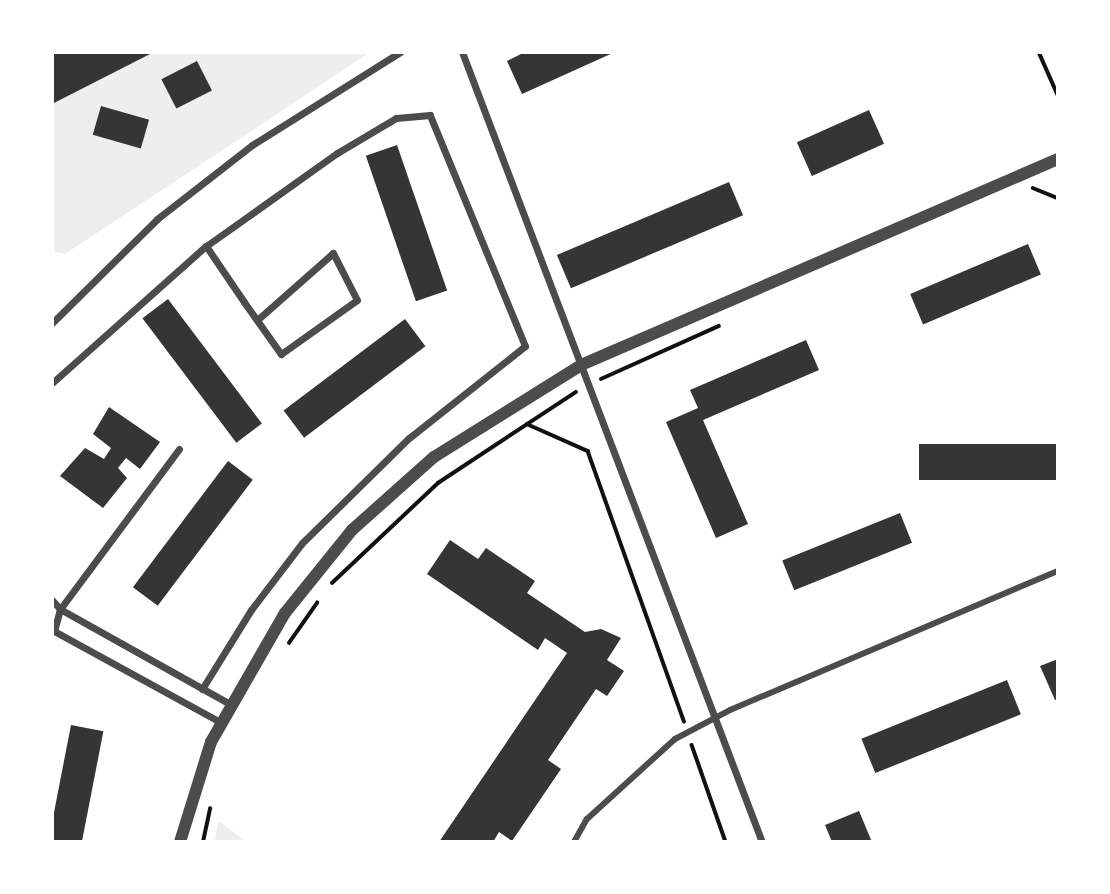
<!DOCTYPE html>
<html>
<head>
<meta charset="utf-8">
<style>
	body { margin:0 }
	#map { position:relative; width:1110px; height:894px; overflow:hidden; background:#fff; font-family:"Golos Text",sans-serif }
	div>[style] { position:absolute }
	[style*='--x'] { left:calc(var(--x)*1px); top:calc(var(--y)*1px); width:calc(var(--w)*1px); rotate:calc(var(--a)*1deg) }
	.green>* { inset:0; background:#eee }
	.building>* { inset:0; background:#353535; transform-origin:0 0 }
	.path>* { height:3.5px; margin:-1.75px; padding:0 1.75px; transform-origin:1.75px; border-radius:1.75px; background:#111 }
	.pedestrian>* { height:6px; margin:-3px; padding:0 3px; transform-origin:3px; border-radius:3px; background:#4c4c4c }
	.minor>* { height:7px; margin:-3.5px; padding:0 3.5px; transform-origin:3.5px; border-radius:3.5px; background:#4c4c4c }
	.tertiary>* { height:12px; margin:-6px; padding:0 6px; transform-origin:6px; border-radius:6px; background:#4c4c4c }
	span { translate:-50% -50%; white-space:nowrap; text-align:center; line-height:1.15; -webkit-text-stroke:5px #fff; paint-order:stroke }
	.frame { position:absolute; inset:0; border:54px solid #fff; pointer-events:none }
</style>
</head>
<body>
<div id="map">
	<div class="green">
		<i style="clip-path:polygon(52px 53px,369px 53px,65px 254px,53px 251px)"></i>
		<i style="clip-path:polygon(219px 821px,245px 841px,214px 841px)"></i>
	</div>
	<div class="building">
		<i style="clip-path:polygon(154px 52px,52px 104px,52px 54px)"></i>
		<i style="clip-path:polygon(525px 52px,615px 52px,522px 94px,507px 61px)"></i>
		<i style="left:197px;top:61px;width:33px;height:40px;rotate:63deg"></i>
		<i style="left:101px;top:106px;width:50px;height:30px;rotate:16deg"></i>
		<i style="left:869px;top:110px;width:37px;height:79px;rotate:66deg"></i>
		<i style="left:397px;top:145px;width:154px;height:33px;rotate:71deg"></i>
		<i style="left:729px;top:182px;width:36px;height:187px;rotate:67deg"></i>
		<i style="left:1028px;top:244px;width:33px;height:128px;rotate:67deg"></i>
		<i style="left:168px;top:299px;width:156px;height:32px;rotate:53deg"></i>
		<i style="left:405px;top:319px;width:34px;height:152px;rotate:53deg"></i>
		<i style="clip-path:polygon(806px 340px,819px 370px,703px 420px,748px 524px,716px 538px,666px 422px,698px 408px,690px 390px)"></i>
		<i style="clip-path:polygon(109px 407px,160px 442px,140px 469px,126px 458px,118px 468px,127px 478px,103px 508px,60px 476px,85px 448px,104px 459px,111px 448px,93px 434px)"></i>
		<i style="left:1058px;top:444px;width:36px;height:139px;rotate:90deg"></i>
		<i style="left:228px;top:461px;width:31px;height:158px;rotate:37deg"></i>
		<i style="left:900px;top:513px;width:32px;height:127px;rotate:68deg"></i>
		<i style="clip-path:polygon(450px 540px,478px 559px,486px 548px,535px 581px,527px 593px,585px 632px,601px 629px,621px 638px,607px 660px,624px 671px,607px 696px,596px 689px,548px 760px,561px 769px,512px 841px,499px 832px,493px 842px,439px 842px,567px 653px,545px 638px,538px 650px,427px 574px)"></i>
		<i style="clip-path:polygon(1058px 659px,1058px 699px,1055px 700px,1040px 666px)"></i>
		<i style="left:1007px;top:680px;width:37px;height:157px;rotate:68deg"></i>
		<i style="left:71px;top:725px;width:33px;height:119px;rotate:11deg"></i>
		<i style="clip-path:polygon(859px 811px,872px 842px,832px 842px,825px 825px)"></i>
	</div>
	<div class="path">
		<i style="--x:1039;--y:52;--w:47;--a:66.2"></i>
		<i style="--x:1033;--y:188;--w:27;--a:22"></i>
		<i style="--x:601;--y:379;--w:129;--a:-24.2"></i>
		<i style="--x:527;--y:424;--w:67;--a:23.9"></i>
		<i style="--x:588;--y:451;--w:287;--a:70.4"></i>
		<i style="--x:332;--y:583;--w:146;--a:-43.3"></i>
		<i style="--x:438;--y:483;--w:165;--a:-33.4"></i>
		<i style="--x:289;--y:643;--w:49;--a:-55"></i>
		<i style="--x:692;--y:745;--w:103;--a:70.7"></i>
		<i style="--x:203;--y:842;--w:34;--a:-78"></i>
	</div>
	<div class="pedestrian">
		<i style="--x:574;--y:842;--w:26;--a:-61"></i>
		<i style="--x:587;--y:819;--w:119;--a:-42.3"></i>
		<i style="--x:675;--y:739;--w:62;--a:-27.8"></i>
		<i style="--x:730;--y:710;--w:356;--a:-23"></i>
	</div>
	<div class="minor">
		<i style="--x:462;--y:52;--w:845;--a:69.21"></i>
		<i style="--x:52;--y:323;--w:148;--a:-44.7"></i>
		<i style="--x:157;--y:219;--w:120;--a:-37.9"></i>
		<i style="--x:252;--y:145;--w:175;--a:-32.1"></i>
		<i style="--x:52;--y:383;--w:206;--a:-41.7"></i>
		<i style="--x:179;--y:449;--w:199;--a:126.6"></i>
		<i style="--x:60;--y:609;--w:197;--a:29.2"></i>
		<i style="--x:52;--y:600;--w:12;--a:48"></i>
		<i style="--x:60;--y:609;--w:23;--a:105"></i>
		<i style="--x:54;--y:631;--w:192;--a:28.7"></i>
		<i style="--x:202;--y:689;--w:93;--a:-58.2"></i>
		<i style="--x:251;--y:610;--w:84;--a:-52.7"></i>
		<i style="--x:302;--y:543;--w:150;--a:-44.5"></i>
		<i style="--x:409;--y:438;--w:148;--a:-38.4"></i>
		<i style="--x:525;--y:346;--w:250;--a:-112.4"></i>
		<i style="--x:430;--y:115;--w:34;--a:175"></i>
		<i style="--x:396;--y:118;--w:69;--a:149.3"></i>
		<i style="--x:337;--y:153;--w:161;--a:144.6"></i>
		<i style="--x:206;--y:246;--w:68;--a:55.8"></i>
		<i style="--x:244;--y:302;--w:64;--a:54.6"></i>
		<i style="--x:281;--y:354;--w:93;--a:-35.4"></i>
		<i style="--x:357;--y:300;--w:53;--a:-117.1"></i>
		<i style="--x:333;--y:253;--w:101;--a:138.6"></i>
	</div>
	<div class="tertiary">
		<i style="--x:180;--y:842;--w:105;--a:-72.8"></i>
		<i style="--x:211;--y:742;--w:149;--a:-60.2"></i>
		<i style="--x:285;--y:613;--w:107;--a:-51.1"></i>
		<i style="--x:352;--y:530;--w:110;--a:-41.7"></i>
		<i style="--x:434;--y:457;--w:173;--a:-32"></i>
		<i style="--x:581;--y:365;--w:520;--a:-23.36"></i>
	</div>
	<div class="frame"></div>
</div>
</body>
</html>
